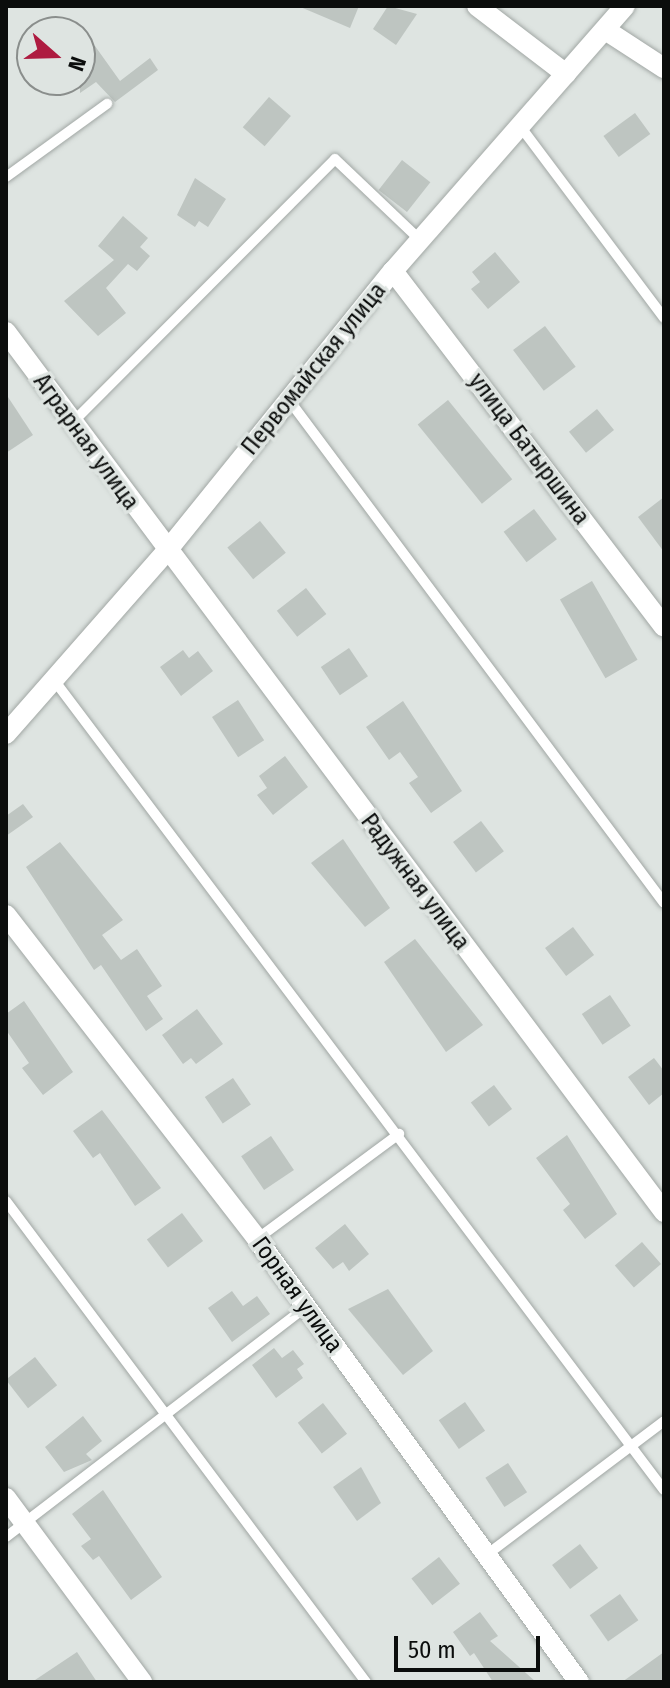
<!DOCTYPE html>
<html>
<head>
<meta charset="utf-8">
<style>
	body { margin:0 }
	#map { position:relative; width:670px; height:1688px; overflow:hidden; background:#dee4e1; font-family:"Fira Sans Condensed",sans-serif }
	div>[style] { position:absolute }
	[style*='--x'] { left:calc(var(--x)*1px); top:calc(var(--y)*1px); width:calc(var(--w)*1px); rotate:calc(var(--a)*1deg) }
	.building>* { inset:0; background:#bec5c1; transform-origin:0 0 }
	.roads { filter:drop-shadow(0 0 2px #a1a7a4) drop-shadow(0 0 2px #a1a7a4) }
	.service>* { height:10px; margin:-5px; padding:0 5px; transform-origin:5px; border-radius:5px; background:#fff }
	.minor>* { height:20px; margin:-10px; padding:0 10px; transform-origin:10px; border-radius:10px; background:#fff }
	span { translate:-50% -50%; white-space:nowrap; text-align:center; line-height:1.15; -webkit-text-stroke:7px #dee4e1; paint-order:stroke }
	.street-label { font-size:24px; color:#0b0d0c }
	.frame { position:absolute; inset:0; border:8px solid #0b0d0c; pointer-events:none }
	.north { position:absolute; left:16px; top:16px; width:80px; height:80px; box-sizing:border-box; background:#dee4e1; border:2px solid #8a8e8c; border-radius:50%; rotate:110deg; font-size:22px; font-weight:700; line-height:32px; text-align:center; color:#0b0d0c }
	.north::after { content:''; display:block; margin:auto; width:28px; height:36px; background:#ae1b40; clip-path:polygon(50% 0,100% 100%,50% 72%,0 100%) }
	.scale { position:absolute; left:394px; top:1636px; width:146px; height:36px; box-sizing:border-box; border:4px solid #0b0d0c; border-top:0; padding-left:10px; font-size:24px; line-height:28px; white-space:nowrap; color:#0b0d0c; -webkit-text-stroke:6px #dee4e1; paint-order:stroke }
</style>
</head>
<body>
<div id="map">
	<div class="building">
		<i style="clip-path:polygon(298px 6px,359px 6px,350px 28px)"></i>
		<i style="clip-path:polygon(388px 6px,417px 14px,396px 45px,373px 29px)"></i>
		<i style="clip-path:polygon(95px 46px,120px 81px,150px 58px,158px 70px,115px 102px,96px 82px,80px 93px,80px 57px)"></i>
		<i style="left:269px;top:97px;width:29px;height:40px;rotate:41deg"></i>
		<i style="left:635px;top:113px;width:26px;height:39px;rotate:54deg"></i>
		<i style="left:402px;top:160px;width:36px;height:38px;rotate:38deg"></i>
		<i style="clip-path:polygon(195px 178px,226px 199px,208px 227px,199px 221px,195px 227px,177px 215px)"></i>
		<i style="clip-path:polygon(123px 216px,148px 238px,140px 247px,150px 256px,137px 271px,128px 264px,106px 288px,126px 313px,98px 336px,64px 301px,114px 260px,98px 246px)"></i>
		<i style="clip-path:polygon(495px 252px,520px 282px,488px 309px,471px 289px,480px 282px,472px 272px)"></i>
		<i style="left:545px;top:326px;width:51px;height:40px;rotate:53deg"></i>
		<i style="clip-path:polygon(6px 394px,33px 435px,6px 453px)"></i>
		<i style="left:448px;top:400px;width:102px;height:39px;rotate:51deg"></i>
		<i style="left:597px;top:409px;width:27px;height:36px;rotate:51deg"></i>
		<i style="clip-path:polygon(664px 497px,664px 552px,638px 517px)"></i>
		<i style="left:534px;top:509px;width:38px;height:38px;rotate:53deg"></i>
		<i style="left:260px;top:521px;width:41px;height:42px;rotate:51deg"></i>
		<i style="left:592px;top:581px;width:91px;height:37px;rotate:60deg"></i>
		<i style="left:306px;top:588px;width:33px;height:37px;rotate:52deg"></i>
		<i style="left:349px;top:648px;width:34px;height:34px;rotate:56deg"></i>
		<i style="clip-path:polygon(183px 650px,189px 658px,198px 651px,213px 671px,181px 696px,160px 667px)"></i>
		<i style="left:238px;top:700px;width:48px;height:31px;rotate:57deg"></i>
		<i style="clip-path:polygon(403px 701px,462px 791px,431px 813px,409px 783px,418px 777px,400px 752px,389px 760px,366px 727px)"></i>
		<i style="clip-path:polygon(285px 756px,308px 787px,273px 815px,257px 795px,267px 788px,259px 776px)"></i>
		<i style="clip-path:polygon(23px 804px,33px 817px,6px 836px,6px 816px)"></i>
		<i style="left:481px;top:821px;width:38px;height:35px;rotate:53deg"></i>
		<i style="clip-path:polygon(343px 839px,390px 908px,365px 927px,311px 863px)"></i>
		<i style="clip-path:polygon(60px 842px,123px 920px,102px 935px,121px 960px,137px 949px,162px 986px,147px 996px,163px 1019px,146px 1031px,101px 965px,94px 970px,26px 867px)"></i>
		<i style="left:573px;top:927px;width:35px;height:35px;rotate:53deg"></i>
		<i style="clip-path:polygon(415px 939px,483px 1025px,446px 1052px,384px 962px)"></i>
		<i style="left:610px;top:995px;width:37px;height:34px;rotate:56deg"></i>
		<i style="clip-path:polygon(24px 1001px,73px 1072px,43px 1095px,22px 1068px,29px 1063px,6px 1030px,6px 1014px)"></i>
		<i style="clip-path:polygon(197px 1009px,223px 1044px,196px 1064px,191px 1058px,183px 1064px,162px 1035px)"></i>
		<i style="clip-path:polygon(654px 1058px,664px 1071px,664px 1093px,649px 1105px,628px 1077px)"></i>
		<i style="left:233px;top:1078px;width:32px;height:34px;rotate:56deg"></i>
		<i style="left:494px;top:1085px;width:30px;height:29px;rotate:53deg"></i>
		<i style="clip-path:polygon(102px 1110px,161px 1188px,135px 1206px,100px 1153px,93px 1158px,73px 1131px)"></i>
		<i style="clip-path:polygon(567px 1135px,617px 1214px,585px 1239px,563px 1210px,570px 1204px,536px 1158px)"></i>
		<i style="left:271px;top:1136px;width:41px;height:36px;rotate:56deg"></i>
		<i style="left:182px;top:1213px;width:35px;height:44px;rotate:53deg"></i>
		<i style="clip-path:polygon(345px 1224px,369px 1254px,349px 1271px,343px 1262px,333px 1269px,315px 1248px)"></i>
		<i style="left:642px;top:1242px;width:29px;height:36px;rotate:49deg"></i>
		<i style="clip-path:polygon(388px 1289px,433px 1351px,403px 1375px,348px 1309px)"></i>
		<i style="clip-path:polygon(232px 1291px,243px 1306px,257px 1296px,270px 1314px,232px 1342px,208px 1308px)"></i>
		<i style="clip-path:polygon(274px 1348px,282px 1358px,293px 1350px,304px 1364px,297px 1369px,303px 1378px,276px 1398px,252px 1365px)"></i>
		<i style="left:35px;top:1357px;width:36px;height:37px;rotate:52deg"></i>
		<i style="left:465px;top:1402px;width:35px;height:32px;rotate:55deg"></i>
		<i style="left:323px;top:1403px;width:39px;height:32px;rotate:52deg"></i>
		<i style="clip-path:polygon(83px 1416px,102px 1441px,86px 1454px,92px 1460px,64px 1472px,45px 1447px)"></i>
		<i style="left:508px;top:1463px;width:35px;height:27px;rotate:57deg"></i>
		<i style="clip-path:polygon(361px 1467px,381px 1503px,357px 1521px,333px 1487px)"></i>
		<i style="clip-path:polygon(103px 1490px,162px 1577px,131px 1600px,99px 1556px,93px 1560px,81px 1546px,91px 1539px,72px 1514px)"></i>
		<i style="left:580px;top:1544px;width:30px;height:35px;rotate:53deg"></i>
		<i style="left:439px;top:1557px;width:34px;height:35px;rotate:52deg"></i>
		<i style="left:620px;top:1594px;width:32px;height:37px;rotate:55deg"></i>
		<i style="clip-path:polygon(480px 1612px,498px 1636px,490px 1641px,536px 1682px,493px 1682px,474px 1653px,470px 1656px,453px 1632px)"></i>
		<i style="clip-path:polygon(77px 1652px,97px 1682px,32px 1682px)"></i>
		<i style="clip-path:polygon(664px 1652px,664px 1682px,622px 1682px)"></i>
	</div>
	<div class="roads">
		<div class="service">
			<i style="--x:520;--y:126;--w:240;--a:53.1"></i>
			<i style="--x:6;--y:177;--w:125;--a:-35.9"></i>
			<i style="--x:289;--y:400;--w:627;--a:53.29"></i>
			<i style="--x:73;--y:422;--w:371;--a:-45.1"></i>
			<i style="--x:335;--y:159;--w:117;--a:43.6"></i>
			<i style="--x:54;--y:680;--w:1014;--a:53.02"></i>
			<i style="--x:6;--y:1201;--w:601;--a:53.19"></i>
			<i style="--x:257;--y:1239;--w:177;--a:-36.5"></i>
			<i style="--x:6;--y:1537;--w:378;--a:-37.5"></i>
			<i style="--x:485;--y:1556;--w:224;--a:-37"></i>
		</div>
		<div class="minor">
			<i style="--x:477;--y:6;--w:112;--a:37.4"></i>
			<i style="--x:607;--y:31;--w:68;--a:33"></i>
			<i style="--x:393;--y:271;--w:447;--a:52.7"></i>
			<i style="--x:6;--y:332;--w:1099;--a:53.21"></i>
			<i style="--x:6;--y:734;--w:242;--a:-48.7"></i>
			<i style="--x:166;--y:552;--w:361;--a:-51.1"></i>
			<i style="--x:393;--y:271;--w:352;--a:-48.8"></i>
			<i style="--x:6;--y:915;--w:410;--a:52.2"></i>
			<i style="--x:257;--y:1239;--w:548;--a:53.99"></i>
			<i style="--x:6;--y:1498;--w:229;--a:53.5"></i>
		</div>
	</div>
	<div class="street-label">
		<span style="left:314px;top:369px;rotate:-51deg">Первомайская улица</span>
		<span style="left:86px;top:442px;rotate:54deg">Аграрная улица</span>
		<span style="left:529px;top:449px;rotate:53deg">улица Батыршина</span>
		<span style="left:415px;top:882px;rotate:53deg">Радужная улица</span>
		<span style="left:297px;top:1295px;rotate:54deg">Горная улица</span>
	</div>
	<div class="frame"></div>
	<div class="north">N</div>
	<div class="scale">50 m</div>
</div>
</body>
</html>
